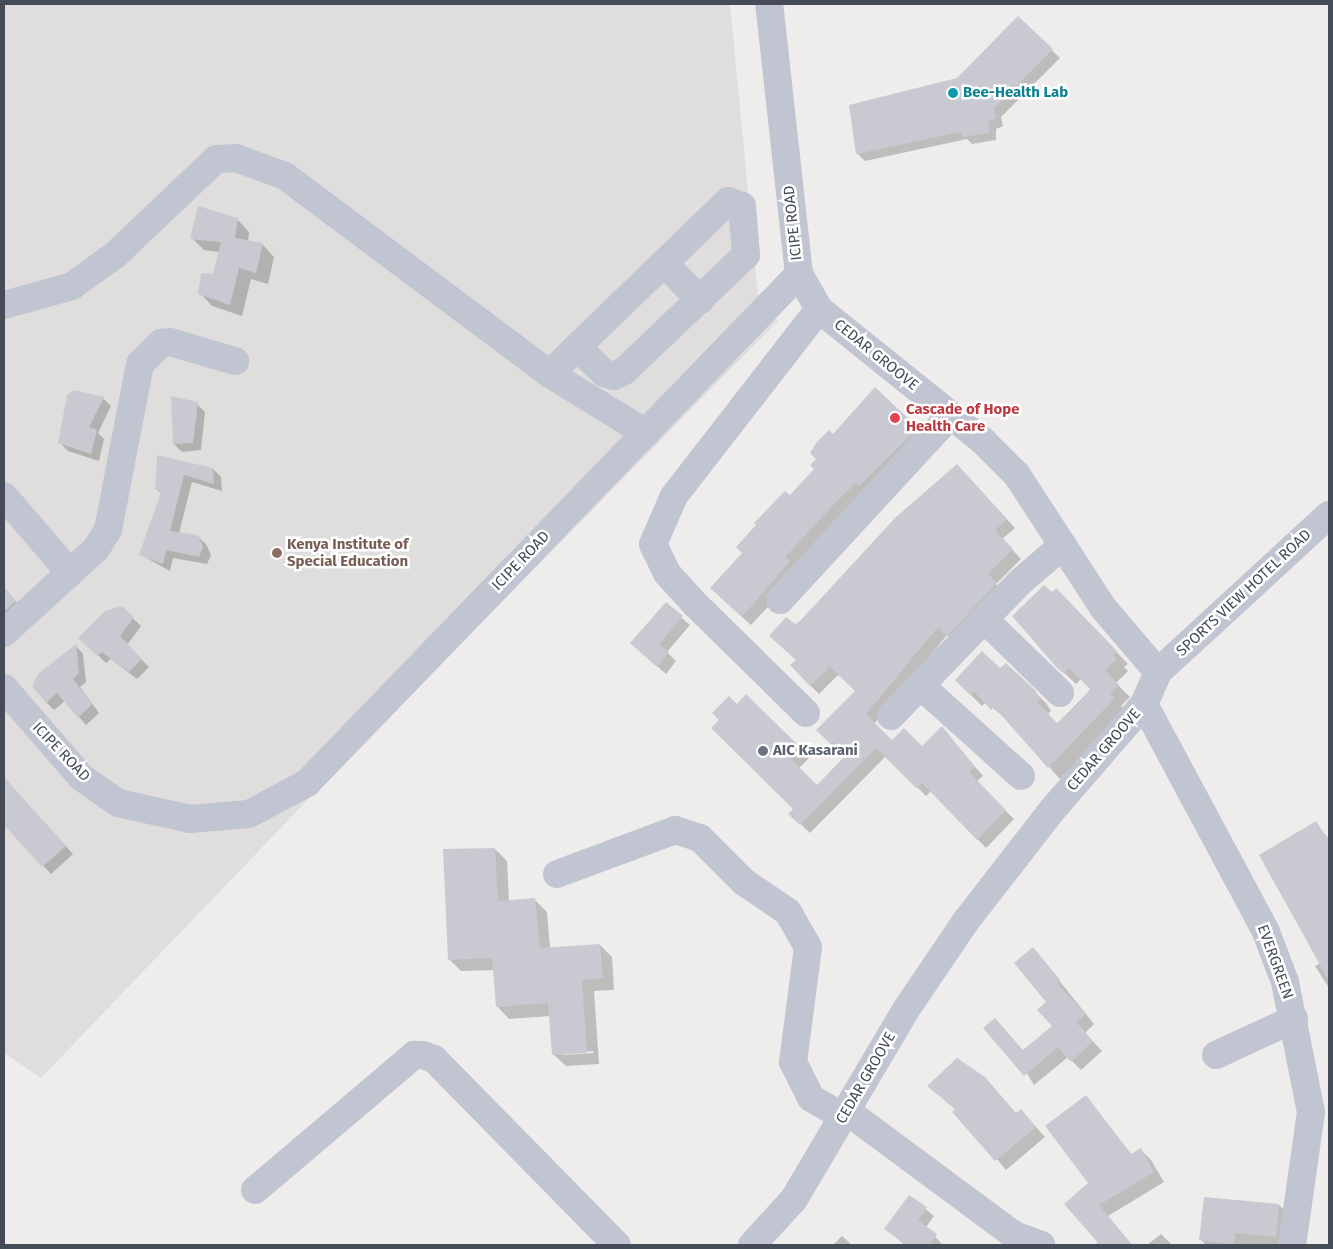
<!DOCTYPE html>
<html>
<head>
<meta charset="utf-8">
<style>
	body { margin:0 }
	#map { position:relative; width:1333px; height:1249px; overflow:hidden; background:#efecec; font-family:"Fira Sans",sans-serif }
	div>[style] { position:absolute }
	[style*='--x'] { left:calc(var(--x)*1px); top:calc(var(--y)*1px); width:calc(var(--w)*1px); rotate:calc(var(--a)*1deg) }
	.education>* { inset:0; background:#e0dedd }
	.shadow>* { inset:0; background:#0003 }
	.building>* { inset:0; background:#c9cad1 }
	.minor>* { height:28px; margin:-14px; padding:0 14px; transform-origin:14px; border-radius:14px; background:#c0c5d1 }
	.dots>* { width:14px; height:14px; translate:-50% -50%; box-sizing:border-box; border:2px solid #fff; border-radius:50% }
	span { translate:-50% -50%; white-space:nowrap; text-align:center; line-height:1.15; -webkit-text-stroke:5px #fff; paint-order:stroke }
	.culture-label { font-size:15px; color:#0d838f; font-weight:700 }
	.left { translate:0 -50%; text-align:left }
	.street-label { font-size:15px; color:#454c58 }
	.health-label { font-size:15px; color:#be3a42; font-weight:700 }
	.education-label { font-size:15px; color:#785e54; font-weight:700 }
	.worship-label { font-size:15px; color:#5b616d; font-weight:700 }
	.frame { position:absolute; inset:0; border:5px solid #454c58; pointer-events:none }
</style>
</head>
<body>
<div id="map">
	<div class="education">
		<i style="clip-path:polygon(4px 4px,730px 4px,758px 295px,778px 321px,321px 786px,41px 1078px,4px 1053px)"></i>
	</div>
	<div class="shadow">
		<i style="clip-path:polygon(1018px 18px,1060px 58px,1001px 117px,1003px 126px,996px 129px,996px 140px,972px 144px,967px 139px,865px 161px,857px 153px,958px 79px)"></i>
		<i style="clip-path:polygon(237px 219px,249px 232px,248px 242px,262px 244px,274px 257px,268px 284px,251px 279px,242px 316px,212px 306px,200px 293px,213px 275px,219px 252px,204px 250px,192px 238px)"></i>
		<i style="clip-path:polygon(875px 389px,925px 438px,751px 625px,720px 597px,743px 553px,816px 469px)"></i>
		<i style="clip-path:polygon(103px 398px,111px 406px,98px 433px,104px 439px,99px 461px,68px 451px,60px 443px)"></i>
		<i style="clip-path:polygon(197px 404px,205px 412px,201px 450px,182px 452px,174px 444px)"></i>
		<i style="clip-path:polygon(158px 457px,213px 469px,221px 477px,222px 491px,192px 482px,179px 533px,197px 536px,206px 544px,211px 555px,207px 564px,173px 558px,170px 571px,141px 555px,162px 494px,156px 489px)"></i>
		<i style="clip-path:polygon(966px 475px,1015px 528px,1002px 539px,1021px 559px,996px 584px,1005px 593px,956px 644px,947px 635px,874px 724px,892px 741px,922px 748px,942px 728px,983px 776px,976px 782px,1014px 819px,986px 848px,931px 791px,926px 796px,886px 756px,810px 833px,790px 814px,795px 809px,737px 706px,746px 696px,809px 758px,799px 768px,817px 787px,846px 757px,856px 691px,839px 674px,819px 694px,810px 685px,798px 660px,795px 626px)"></i>
		<i style="clip-path:polygon(4px 587px,23px 610px,4px 623px)"></i>
		<i style="clip-path:polygon(1052px 594px,1068px 601px,1128px 664px,1124px 667px,1128px 671px,1116px 683px,1130px 697px,1121px 706px,1126px 711px,1060px 779px,1006px 719px,986px 702px,982px 706px,956px 680px,1000px 670px,1006px 664px,1046px 703px,1051px 711px,1048px 714px,1057px 724px,1091px 689px,1081px 679px,1076px 684px,1058px 667px)"></i>
		<i style="clip-path:polygon(666px 604px,690px 625px,667px 652px,676px 661px,666px 674px,640px 651px)"></i>
		<i style="clip-path:polygon(122px 608px,141px 626px,127px 645px,149px 667px,137px 679px,111px 659px,106px 663px,80px 638px)"></i>
		<i style="clip-path:polygon(76px 646px,83px 654px,86px 682px,80px 687px,99px 713px,86px 725px,65px 701px,54px 710px,46px 702px)"></i>
		<i style="clip-path:polygon(4px 778px,73px 854px,51px 874px,4px 823px)"></i>
		<i style="clip-path:polygon(1315px 823px,1329px 839px,1329px 988px,1315px 966px,1322px 962px)"></i>
		<i style="clip-path:polygon(evenodd,495px 849px,507px 861px,509px 902px,535px 900px,547px 912px,550px 948px,600px 945px,612px 957px,614px 990px,594px 991px,599px 1064px,566px 1066px,553px 1054px,551px 1016px,509px 1019px,497px 1006px,494px 970px,461px 971px,449px 959px,495px 849px,593px 1051px,594px 1053px,563px 1055px,563px 1053px,593px 1051px)"></i>
		<i style="clip-path:polygon(1033px 948px,1094px 1024px,1085px 1033px,1102px 1051px,1081px 1070px,1068px 1057px,1034px 1085px,995px 1020px,1024px 1052px,1054px 1026px)"></i>
		<i style="clip-path:polygon(929px 1086px,1016px 1114px,1030px 1120px,1045px 1137px,1006px 1170px,956px 1110px)"></i>
		<i style="clip-path:polygon(1086px 1097px,1132px 1155px,1141px 1150px,1151px 1160px,1164px 1182px,1108px 1216px,1132px 1245px,1095px 1245px,1099px 1242px,1090px 1183px)"></i>
		<i style="clip-path:polygon(910px 1196px,934px 1216px,926px 1227px,943px 1245px,905px 1245px,886px 1229px)"></i>
		<i style="clip-path:polygon(1279px 1205px,1290px 1216px,1287px 1245px,1206px 1245px,1200px 1239px)"></i>
		<i style="clip-path:polygon(1161px 1234px,1172px 1245px,1147px 1245px)"></i>
		<i style="clip-path:polygon(842px 1236px,852px 1245px,833px 1245px)"></i>
	</div>
	<div class="building">
		<i style="clip-path:polygon(1018px 16px,1053px 49px,994px 108px,996px 118px,989px 121px,989px 133px,963px 137px,961px 132px,856px 154px,849px 105px,957px 78px)"></i>
		<i style="clip-path:polygon(198px 206px,238px 218px,235px 238px,263px 243px,256px 273px,239px 268px,230px 305px,198px 294px,201px 273px,213px 274px,221px 242px,190px 239px)"></i>
		<i style="clip-path:polygon(875px 387px,918px 428px,859px 486px,856px 483px,837px 501px,785px 557px,790px 561px,742px 617px,710px 588px,742px 553px,736px 547px,756px 525px,754px 523px,785px 491px,790px 495px,814px 469px,810px 465px,816px 459px,810px 453px,816px 443px,829px 430px,833px 434px)"></i>
		<i style="clip-path:polygon(74px 390px,104px 397px,89px 427px,97px 430px,91px 454px,58px 443px,67px 395px)"></i>
		<i style="clip-path:polygon(171px 396px,198px 402px,193px 443px,173px 444px)"></i>
		<i style="clip-path:polygon(157px 455px,213px 468px,214px 484px,184px 475px,170px 531px,198px 535px,203px 547px,199px 557px,166px 550px,163px 564px,139px 555px,161px 492px,155px 489px)"></i>
		<i style="clip-path:polygon(957px 464px,1007px 519px,995px 530px,1013px 549px,988px 574px,997px 583px,947px 636px,938px 627px,866px 714px,892px 740px,904px 728px,922px 746px,942px 726px,975px 767px,969px 772px,1006px 810px,977px 840px,922px 783px,916px 788px,876px 748px,800px 825px,788px 814px,793px 809px,711px 728px,719px 720px,712px 713px,729px 696px,737px 704px,746px 694px,801px 748px,791px 759px,817px 785px,844px 757px,816px 730px,855px 691px,830px 667px,810px 686px,790px 665px,796px 660px,769px 636px,786px 617px,795px 624px,800px 621px,895px 518px)"></i>
		<i style="clip-path:polygon(1044px 585px,1052px 592px,1056px 588px,1117px 651px,1113px 655px,1117px 659px,1105px 670px,1119px 685px,1110px 694px,1115px 698px,1048px 768px,994px 707px,991px 710px,974px 691px,970px 695px,955px 680px,982px 651px,1000px 668px,1006px 663px,1035px 690px,1040px 699px,1037px 702px,1057px 723px,1080px 702px,1090px 689px,1069px 668px,1063px 673px,1057px 668px,1012px 616px)"></i>
		<i style="clip-path:polygon(4px 587px,16px 601px,4px 612px)"></i>
		<i style="clip-path:polygon(666px 602px,683px 616px,659px 644px,669px 652px,657px 667px,630px 643px)"></i>
		<i style="clip-path:polygon(122px 606px,134px 617px,120px 636px,142px 659px,129px 672px,102px 652px,97px 656px,78px 638px,105px 611px)"></i>
		<i style="clip-path:polygon(76px 644px,79px 673px,73px 679px,92px 704px,78px 718px,57px 693px,46px 703px,32px 686px,39px 673px)"></i>
		<i style="clip-path:polygon(4px 777px,66px 846px,42px 867px,4px 825px)"></i>
		<i style="clip-path:polygon(1316px 821px,1329px 841px,1329px 981px,1259px 855px)"></i>
		<i style="clip-path:polygon(495px 848px,498px 901px,535px 898px,540px 948px,600px 944px,603px 978px,582px 980px,587px 1053px,552px 1055px,548px 1003px,496px 1007px,492px 958px,448px 960px,443px 849px)"></i>
		<i style="clip-path:polygon(1033px 947px,1060px 980px,1057px 983px,1086px 1014px,1076px 1022px,1093px 1041px,1071px 1062px,1058px 1047px,1024px 1076px,983px 1028px,995px 1018px,1023px 1050px,1052px 1026px,1037px 1010px,1046px 1002px,1014px 963px)"></i>
		<i style="clip-path:polygon(957px 1058px,985px 1077px,1016px 1113px,1021px 1109px,1036px 1127px,995px 1161px,952px 1112px,955px 1109px,927px 1086px)"></i>
		<i style="clip-path:polygon(1086px 1095px,1131px 1154px,1141px 1148px,1154px 1172px,1099px 1205px,1132px 1245px,1100px 1245px,1064px 1204px,1088px 1183px,1045px 1126px)"></i>
		<i style="clip-path:polygon(909px 1195px,927px 1207px,918px 1220px,937px 1234px,929px 1245px,907px 1245px,884px 1229px)"></i>
		<i style="clip-path:polygon(1204px 1197px,1279px 1204px,1276px 1237px,1235px 1233px,1234px 1245px,1199px 1240px)"></i>
	</div>
	<div class="minor">
		<i style="--x:664;--y:263;--w:52;--a:45.8"></i>
		<i style="--x:4;--y:305;--w:71;--a:-15.6"></i>
		<i style="--x:72;--y:286;--w:53;--a:-35.8"></i>
		<i style="--x:115;--y:255;--w:139;--a:-43.5"></i>
		<i style="--x:216;--y:159;--w:20;--a:-3"></i>
		<i style="--x:236;--y:158;--w:52;--a:20.2"></i>
		<i style="--x:285;--y:176;--w:331;--a:36.8"></i>
		<i style="--x:550;--y:374;--w:113;--a:31.6"></i>
		<i style="--x:550;--y:374;--w:38;--a:-45"></i>
		<i style="--x:577;--y:347;--w:210;--a:-44"></i>
		<i style="--x:728;--y:201;--w:15;--a:20"></i>
		<i style="--x:742;--y:206;--w:49;--a:85.3"></i>
		<i style="--x:746;--y:255;--w:168;--a:136.4"></i>
		<i style="--x:624;--y:371;--w:11;--a:153"></i>
		<i style="--x:614;--y:376;--w:10;--a:-163"></i>
		<i style="--x:604;--y:373;--w:37;--a:-136"></i>
		<i style="--x:4;--y:496;--w:101;--a:49.4"></i>
		<i style="--x:780;--y:600;--w:252;--a:-47.3"></i>
		<i style="--x:984;--y:619;--w:106;--a:44.2"></i>
		<i style="--x:4;--y:633;--w:125;--a:-42.4"></i>
		<i style="--x:96;--y:549;--w:22;--a:-58"></i>
		<i style="--x:108;--y:530;--w:169;--a:-79.1"></i>
		<i style="--x:140;--y:364;--w:30;--a:-45"></i>
		<i style="--x:161;--y:343;--w:9;--a:-6"></i>
		<i style="--x:170;--y:342;--w:68;--a:16.3"></i>
		<i style="--x:1158;--y:672;--w:232;--a:-42.6"></i>
		<i style="--x:920;--y:685;--w:136;--a:42"></i>
		<i style="--x:4;--y:688;--w:118;--a:49.1"></i>
		<i style="--x:81;--y:777;--w:45;--a:35.1"></i>
		<i style="--x:118;--y:803;--w:74;--a:12.5"></i>
		<i style="--x:190;--y:819;--w:59;--a:-4.8"></i>
		<i style="--x:249;--y:814;--w:66;--a:-28.1"></i>
		<i style="--x:307;--y:783;--w:708;--a:-45.97"></i>
		<i style="--x:799;--y:274;--w:272;--a:-96.3"></i>
		<i style="--x:1144;--y:704;--w:259;--a:61.8"></i>
		<i style="--x:1266;--y:932;--w:53;--a:69.2"></i>
		<i style="--x:1285;--y:982;--w:133;--a:78.7"></i>
		<i style="--x:1311;--y:1112;--w:134;--a:98.1"></i>
		<i style="--x:806;--y:713;--w:157;--a:-135.5"></i>
		<i style="--x:694;--y:603;--w:40;--a:-132"></i>
		<i style="--x:667;--y:573;--w:32;--a:-116"></i>
		<i style="--x:653;--y:544;--w:52;--a:-66.4"></i>
		<i style="--x:674;--y:496;--w:237;--a:-52.2"></i>
		<i style="--x:891;--y:716;--w:185;--a:-46.1"></i>
		<i style="--x:1019;--y:583;--w:58;--a:-40.8"></i>
		<i style="--x:557;--y:874;--w:126;--a:-20.4"></i>
		<i style="--x:675;--y:830;--w:26;--a:18"></i>
		<i style="--x:700;--y:838;--w:62;--a:45"></i>
		<i style="--x:744;--y:882;--w:53;--a:34.3"></i>
		<i style="--x:788;--y:912;--w:40;--a:60.3"></i>
		<i style="--x:808;--y:947;--w:116;--a:97.4"></i>
		<i style="--x:793;--y:1062;--w:40;--a:63.4"></i>
		<i style="--x:811;--y:1098;--w:38;--a:30"></i>
		<i style="--x:1216;--y:1055;--w:86;--a:-24.8"></i>
		<i style="--x:848;--y:1112;--w:207;--a:36.5"></i>
		<i style="--x:1014;--y:1235;--w:29;--a:20"></i>
		<i style="--x:255;--y:1190;--w:209;--a:-40.3"></i>
		<i style="--x:414;--y:1055;--w:9;--a:0"></i>
		<i style="--x:423;--y:1055;--w:12;--a:20"></i>
		<i style="--x:434;--y:1059;--w:261;--a:45.5"></i>
		<i style="--x:752;--y:1245;--w:62;--a:-47.6"></i>
		<i style="--x:794;--y:1199;--w:218;--a:-59.4"></i>
		<i style="--x:905;--y:1011;--w:109;--a:-55.9"></i>
		<i style="--x:966;--y:921;--w:142;--a:-52.2"></i>
		<i style="--x:1053;--y:809;--w:139;--a:-49.1"></i>
		<i style="--x:1144;--y:704;--w:35;--a:-66"></i>
		<i style="--x:1158;--y:672;--w:83;--a:-130.6"></i>
		<i style="--x:1104;--y:609;--w:160;--a:-123"></i>
		<i style="--x:1017;--y:475;--w:48;--a:-135"></i>
		<i style="--x:983;--y:441;--w:211;--a:-141.2"></i>
		<i style="--x:819;--y:309;--w:40;--a:-119.7"></i>
	</div>
	<div class="dots">
		<i style="left:953px;top:93px;background:#0f9aa8"></i>
		<i style="left:895px;top:418px;background:#e0444e"></i>
		<i style="left:277px;top:553px;background:#8d6e63"></i>
		<i style="left:763px;top:751px;background:#6b7280"></i>
	</div>
	<div class="culture-label">
		<span class="left" style="left:963px;top:93px">Bee-Health Lab</span>
	</div>
	<div class="street-label">
		<span style="left:793px;top:223px;rotate:-96deg">ICIPE ROAD</span>
		<span style="left:876px;top:355px;rotate:39deg">CEDAR GROOVE</span>
		<span style="left:521px;top:561px;rotate:-46deg">ICIPE ROAD</span>
		<span style="left:1244px;top:593px;rotate:-43deg">SPORTS VIEW HOTEL ROAD</span>
		<span style="left:1104px;top:750px;rotate:-49deg">CEDAR GROOVE</span>
		<span style="left:61px;top:752px;rotate:46deg">ICIPE ROAD</span>
		<span style="left:1275px;top:962px;rotate:70deg">EVERGREEN</span>
		<span style="left:866px;top:1078px;rotate:-60deg">CEDAR GROOVE</span>
	</div>
	<div class="health-label">
		<span class="left" style="left:906px;top:418px">Cascade of Hope<br>Health Care</span>
	</div>
	<div class="education-label">
		<span class="left" style="left:287px;top:553px">Kenya Institute of<br>Special Education</span>
	</div>
	<div class="worship-label">
		<span class="left" style="left:773px;top:751px">AIC Kasarani</span>
	</div>
	<div class="frame"></div>
</div>
</body>
</html>
